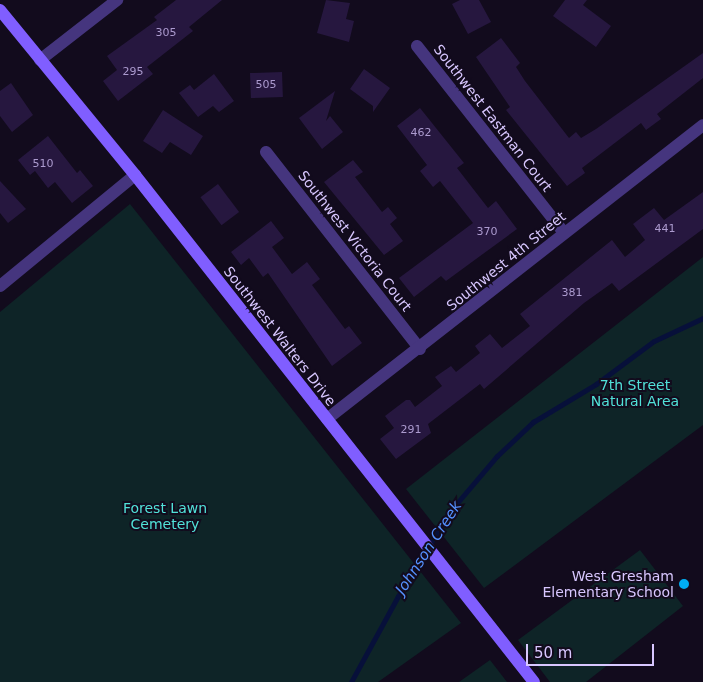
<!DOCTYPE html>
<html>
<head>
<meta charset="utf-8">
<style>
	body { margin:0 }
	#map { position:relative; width:703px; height:682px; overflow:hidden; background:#120b1d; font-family:"DejaVu Sans",sans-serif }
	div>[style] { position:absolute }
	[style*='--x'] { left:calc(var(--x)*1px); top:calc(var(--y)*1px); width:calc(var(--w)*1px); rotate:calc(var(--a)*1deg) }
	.green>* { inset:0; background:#0e2427 }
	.stream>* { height:5px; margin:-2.5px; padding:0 2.5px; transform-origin:2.5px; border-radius:2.5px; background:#07103a }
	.building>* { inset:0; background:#26173f; transform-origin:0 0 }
	.street>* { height:12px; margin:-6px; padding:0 6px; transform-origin:6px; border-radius:6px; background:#45357e }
	.secondary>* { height:12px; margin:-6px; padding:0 6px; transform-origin:6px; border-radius:6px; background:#805eff }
	.dots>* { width:14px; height:14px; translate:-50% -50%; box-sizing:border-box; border:2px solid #120b1d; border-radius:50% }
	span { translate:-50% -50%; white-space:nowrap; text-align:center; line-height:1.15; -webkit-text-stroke:4px #120b1d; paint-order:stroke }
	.number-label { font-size:11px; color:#ac9bcf }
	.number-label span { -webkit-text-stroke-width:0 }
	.street-label { font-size:14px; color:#d8c7ff }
	.park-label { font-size:14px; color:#51e1d8 }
	.poi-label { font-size:14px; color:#d8c7ff }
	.right { translate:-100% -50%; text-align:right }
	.water-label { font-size:15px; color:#5591ff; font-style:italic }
	.scale { position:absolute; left:526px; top:644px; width:128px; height:22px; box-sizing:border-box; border:2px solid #d8c7ff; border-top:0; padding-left:6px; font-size:15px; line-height:18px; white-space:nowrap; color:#d8c7ff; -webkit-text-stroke:4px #120b1d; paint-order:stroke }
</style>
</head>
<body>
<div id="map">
	<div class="green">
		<i style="clip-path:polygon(130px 204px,461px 623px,378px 682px,0 682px,0 312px)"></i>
		<i style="clip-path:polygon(703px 257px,703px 425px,484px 588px,406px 489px)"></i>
		<i style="clip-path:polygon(640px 550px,683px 606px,586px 682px,550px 682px,518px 640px)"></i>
		<i style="clip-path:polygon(490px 660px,507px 682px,459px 682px)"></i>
	</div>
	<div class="stream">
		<i style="--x:351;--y:682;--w:98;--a:-61.3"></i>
		<i style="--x:398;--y:596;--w:101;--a:-58.4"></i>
		<i style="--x:451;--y:510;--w:71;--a:-49.6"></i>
		<i style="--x:497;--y:456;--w:50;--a:-43.4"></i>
		<i style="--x:533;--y:422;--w:74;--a:-31.1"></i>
		<i style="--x:596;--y:384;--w:72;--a:-36.6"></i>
		<i style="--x:654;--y:341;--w:54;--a:-25.1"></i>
	</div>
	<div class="building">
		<i style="clip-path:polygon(176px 0,222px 0,189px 27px,193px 31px,147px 67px,153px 74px,118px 101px,103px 81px,117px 70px,107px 56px,157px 20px,154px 17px)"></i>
		<i style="clip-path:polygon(326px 0,350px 3px,346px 19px,354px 21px,349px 42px,317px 33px)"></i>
		<i style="clip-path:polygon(460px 0,479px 0,491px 22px,468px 34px,452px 4px)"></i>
		<i style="clip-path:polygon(565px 0,587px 0,583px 5px,611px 26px,596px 47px,553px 16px)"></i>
		<i style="clip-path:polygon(501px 38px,520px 63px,516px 67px,525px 81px,569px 138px,576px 132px,581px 138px,596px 129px,703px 53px,703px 78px,657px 114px,661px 119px,646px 130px,641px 123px,582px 168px,585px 173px,567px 186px,506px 110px,510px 107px,476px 57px)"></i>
		<i style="clip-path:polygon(364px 69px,390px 88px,373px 112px,373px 106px,350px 89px)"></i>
		<i style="left:282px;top:72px;width:25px;height:32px;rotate:88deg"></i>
		<i style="clip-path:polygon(214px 74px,234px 101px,219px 112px,213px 106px,198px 117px,179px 93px,190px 85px,194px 90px)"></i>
		<i style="clip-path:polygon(11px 83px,33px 115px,12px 132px,0 116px,0 91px)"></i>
		<i style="clip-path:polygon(335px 91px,326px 121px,330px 116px,343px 132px,322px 149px,299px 118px)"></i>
		<i style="clip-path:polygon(420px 108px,464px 163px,457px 168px,488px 208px,496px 201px,517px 229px,446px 281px,441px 276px,414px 297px,399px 278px,473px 223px,440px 181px,433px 187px,420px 171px,427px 165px,397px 126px)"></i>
		<i style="clip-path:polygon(163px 110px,203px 136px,191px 155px,170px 142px,162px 153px,143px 141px)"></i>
		<i style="clip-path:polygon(48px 136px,77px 173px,80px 170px,93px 186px,72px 203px,55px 182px,48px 188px,35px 171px,30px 175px,18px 160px)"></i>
		<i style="clip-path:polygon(353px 160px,363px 172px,355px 177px,382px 212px,388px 207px,397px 218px,390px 224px,403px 241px,384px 255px,324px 182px)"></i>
		<i style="clip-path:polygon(0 181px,26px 209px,8px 223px,0 213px)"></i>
		<i style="left:218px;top:184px;width:35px;height:22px;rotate:53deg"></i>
		<i style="clip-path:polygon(703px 192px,703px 229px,619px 291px,612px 283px,584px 303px,484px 389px,480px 384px,428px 424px,431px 433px,396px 459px,380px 439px,394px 428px,385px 416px,406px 400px,410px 400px,415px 407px,442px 386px,435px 377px,451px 366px,456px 372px,480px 353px,475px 346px,490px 334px,502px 348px,530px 326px,520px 314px,612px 240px,625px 257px,645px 240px,633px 224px,654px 208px,664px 220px)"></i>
		<i style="clip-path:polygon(271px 221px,284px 238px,272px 247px,292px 274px,307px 262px,320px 279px,312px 285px,345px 329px,349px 326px,362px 343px,332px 366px,268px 273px,263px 277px,249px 258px,241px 265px,231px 252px)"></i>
	</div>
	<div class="street">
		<i style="--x:417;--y:46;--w:238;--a:51.8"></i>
		<i style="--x:40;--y:60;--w:98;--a:-37.9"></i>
		<i style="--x:266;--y:152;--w:250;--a:52"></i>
		<i style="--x:0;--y:286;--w:175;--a:-39.4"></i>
		<i style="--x:327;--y:419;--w:477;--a:-38"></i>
	</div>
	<div class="secondary">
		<i style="--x:0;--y:10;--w:213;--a:50.7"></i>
		<i style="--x:135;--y:175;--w:645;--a:51.8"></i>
	</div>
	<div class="dots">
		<i style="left:684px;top:584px;background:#00adf2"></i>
	</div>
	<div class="number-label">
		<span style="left:166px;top:33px">305</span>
		<span style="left:133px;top:72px">295</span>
		<span style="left:266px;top:85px">505</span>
		<span style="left:421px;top:133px">462</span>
		<span style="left:43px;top:164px">510</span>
		<span style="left:665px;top:229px">441</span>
		<span style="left:487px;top:232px">370</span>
		<span style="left:572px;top:293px">381</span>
		<span style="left:411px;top:430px">291</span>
	</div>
	<div class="street-label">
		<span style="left:493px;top:118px;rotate:52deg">Southwest Eastman Court</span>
		<span style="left:355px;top:241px;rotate:52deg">Southwest Victoria Court</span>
		<span style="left:506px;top:261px;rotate:-39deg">Southwest 4th Street</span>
		<span style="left:280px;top:336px;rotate:52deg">Southwest Walters Drive</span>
	</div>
	<div class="park-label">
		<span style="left:635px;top:393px">7th Street<br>Natural Area</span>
		<span style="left:165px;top:516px">Forest Lawn<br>Cemetery</span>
	</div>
	<div class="poi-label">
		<span class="right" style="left:674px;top:584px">West Gresham<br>Elementary School</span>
	</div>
	<div class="water-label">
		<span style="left:429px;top:548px;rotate:-57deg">Johnson Creek</span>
	</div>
	<div class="scale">50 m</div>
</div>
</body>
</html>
